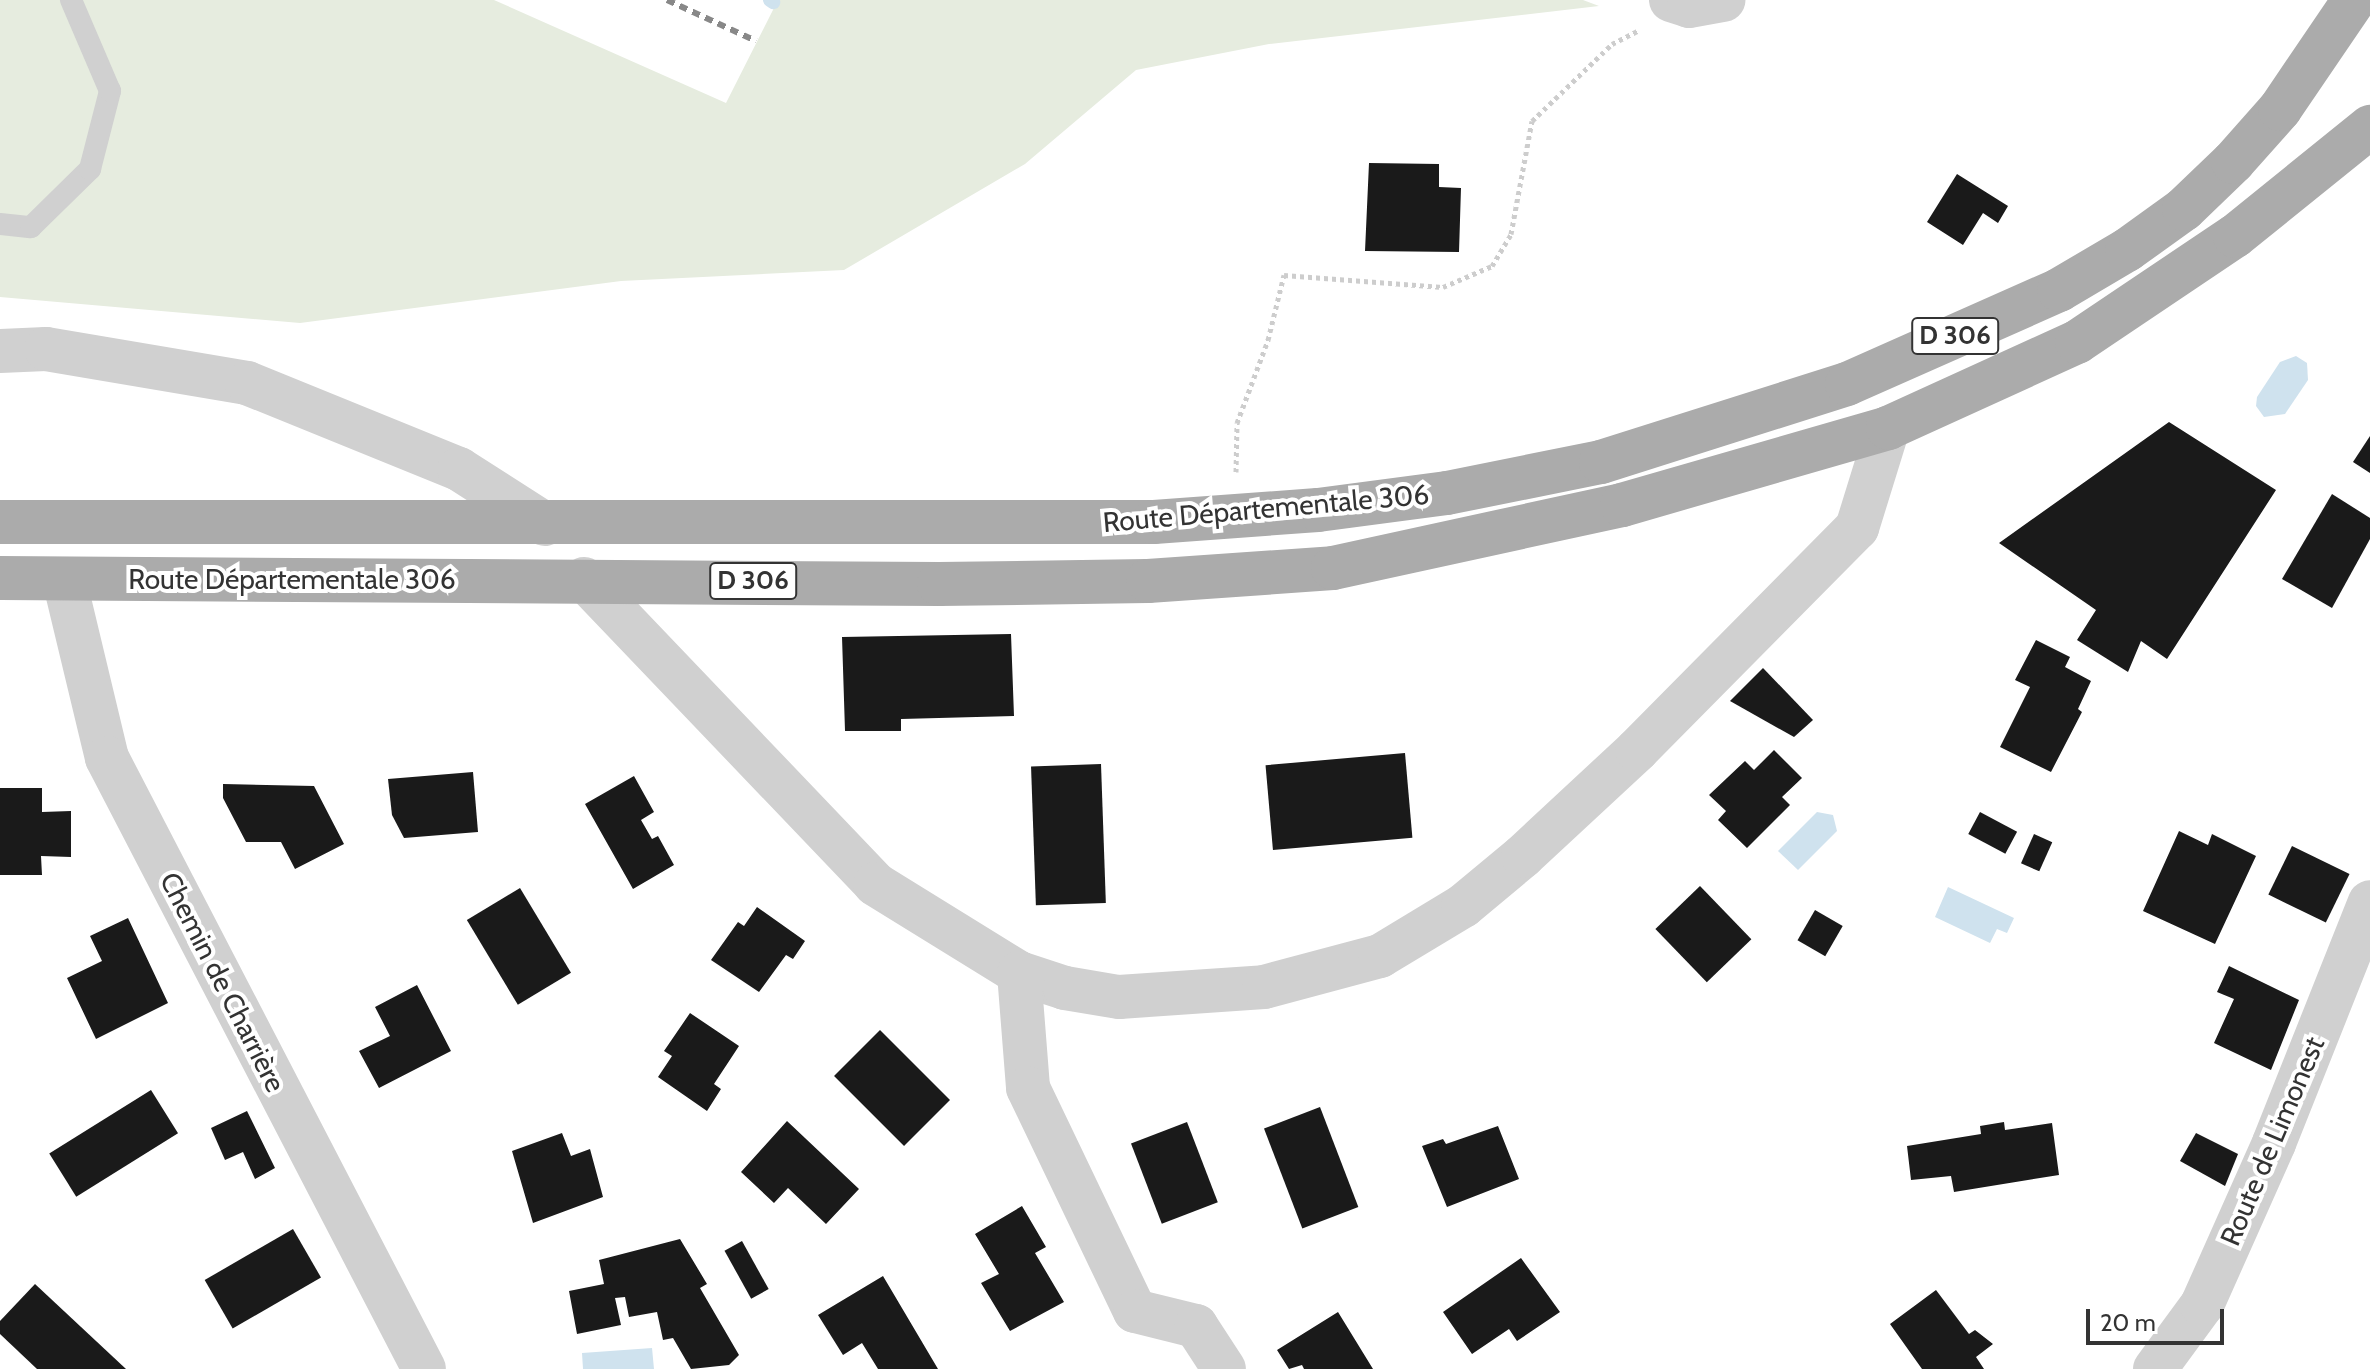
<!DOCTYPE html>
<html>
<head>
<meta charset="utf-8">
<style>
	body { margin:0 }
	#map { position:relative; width:2370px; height:1369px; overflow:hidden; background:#fff; font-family:Cabin,sans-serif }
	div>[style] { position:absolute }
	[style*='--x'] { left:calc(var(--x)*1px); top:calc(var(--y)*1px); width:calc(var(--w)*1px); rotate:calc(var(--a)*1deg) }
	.green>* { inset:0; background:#e6ecdf }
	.water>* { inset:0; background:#cfe2ee }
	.stream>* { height:14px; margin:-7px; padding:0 7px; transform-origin:7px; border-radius:7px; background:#cfe2ee }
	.building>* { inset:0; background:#1a1a1a; transform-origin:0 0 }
	.path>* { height:5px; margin-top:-2.5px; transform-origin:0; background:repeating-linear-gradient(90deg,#cdcdcd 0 4px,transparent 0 8px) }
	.service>* { height:22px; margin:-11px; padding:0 11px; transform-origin:11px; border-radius:11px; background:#d0d0d0 }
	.minor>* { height:44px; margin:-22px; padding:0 22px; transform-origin:22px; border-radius:22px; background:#d0d0d0 }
	.primary>* { height:44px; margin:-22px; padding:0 22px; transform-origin:22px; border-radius:22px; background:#ababab }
	.rail>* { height:6px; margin-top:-3px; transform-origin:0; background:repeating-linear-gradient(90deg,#888 0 8px,transparent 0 14px) }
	span { translate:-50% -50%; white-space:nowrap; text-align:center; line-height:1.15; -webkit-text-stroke:8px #fff; paint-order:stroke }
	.shield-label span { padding:2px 6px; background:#fff; border:2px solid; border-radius:6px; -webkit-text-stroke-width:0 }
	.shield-label { font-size:26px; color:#333; font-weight:700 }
	.street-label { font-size:28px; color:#333 }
	.scale { position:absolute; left:2086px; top:1309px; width:138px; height:36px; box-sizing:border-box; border:4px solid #333; border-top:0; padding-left:10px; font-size:24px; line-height:28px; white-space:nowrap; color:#333; -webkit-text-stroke:6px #fff; paint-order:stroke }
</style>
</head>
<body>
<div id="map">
	<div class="green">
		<i style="clip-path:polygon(0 0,494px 0,726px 103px,778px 0,1583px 0,1599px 6px,1269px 44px,1136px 70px,1025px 164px,844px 270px,621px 281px,300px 323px,0 297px)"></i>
	</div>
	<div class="water">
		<i style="clip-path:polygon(2296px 356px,2307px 363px,2308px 380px,2285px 414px,2264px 417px,2256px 406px,2257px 397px,2280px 362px)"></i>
		<i style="clip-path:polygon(1817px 812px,1833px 815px,1837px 831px,1798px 870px,1778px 851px)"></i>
		<i style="clip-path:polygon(1948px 887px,2014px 918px,2007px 933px,1997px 929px,1990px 943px,1935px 917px)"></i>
		<i style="clip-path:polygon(652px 1348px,654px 1369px,583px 1369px,582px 1353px)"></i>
	</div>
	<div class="stream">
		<i style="--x:770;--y:0;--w:4;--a:34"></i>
	</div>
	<div class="building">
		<i style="clip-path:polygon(1369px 163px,1439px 164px,1439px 187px,1461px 188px,1459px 252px,1365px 251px)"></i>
		<i style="clip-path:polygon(1957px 174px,2008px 206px,1998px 223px,1983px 213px,1963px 245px,1927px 222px)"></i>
		<i style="clip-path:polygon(2169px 422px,2276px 490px,2167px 659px,2141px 641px,2128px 672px,2077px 640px,2096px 610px,1999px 543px)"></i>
		<i style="clip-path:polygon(2370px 436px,2370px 473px,2353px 462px)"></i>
		<i style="clip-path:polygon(2332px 494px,2370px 518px,2370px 539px,2332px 608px,2282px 579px)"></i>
		<i style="clip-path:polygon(1011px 634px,1014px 716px,901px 719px,901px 731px,845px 731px,842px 637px)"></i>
		<i style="clip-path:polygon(2036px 640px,2070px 657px,2065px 667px,2091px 681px,2078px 709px,2082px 712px,2051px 772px,2000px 747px,2030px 687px,2015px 680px)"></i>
		<i style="clip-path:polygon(1763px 668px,1813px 720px,1794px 737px,1730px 701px)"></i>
		<i style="clip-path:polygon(1774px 750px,1802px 778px,1782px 797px,1790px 805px,1747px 848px,1718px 820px,1726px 811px,1709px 795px,1745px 761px,1754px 770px)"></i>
		<i style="left:1405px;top:753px;width:85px;height:140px;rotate:85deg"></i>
		<i style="left:1101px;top:764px;width:139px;height:70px;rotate:88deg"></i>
		<i style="clip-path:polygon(473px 772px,478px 832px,404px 838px,392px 815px,388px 779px)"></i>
		<i style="clip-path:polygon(634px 776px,654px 812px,641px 820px,652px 839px,658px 836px,674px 865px,633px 889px,585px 804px)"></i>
		<i style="clip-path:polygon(223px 784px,314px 786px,344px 844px,295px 869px,281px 842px,246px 842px,223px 798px)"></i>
		<i style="clip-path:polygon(0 788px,42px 788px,42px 812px,71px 811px,71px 857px,41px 856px,42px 875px,0 875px)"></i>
		<i style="left:1980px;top:812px;width:42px;height:25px;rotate:28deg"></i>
		<i style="clip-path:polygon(2179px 831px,2208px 845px,2212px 834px,2256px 856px,2215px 944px,2143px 911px)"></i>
		<i style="left:2034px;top:834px;width:20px;height:32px;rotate:24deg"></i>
		<i style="left:2292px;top:846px;width:64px;height:54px;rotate:26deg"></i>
		<i style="left:1700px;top:886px;width:74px;height:62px;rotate:46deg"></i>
		<i style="left:520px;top:888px;width:99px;height:62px;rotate:59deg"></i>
		<i style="clip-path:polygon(757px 907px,805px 941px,793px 959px,786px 955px,759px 992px,711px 960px,738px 922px,744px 926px)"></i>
		<i style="left:1815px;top:910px;width:32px;height:35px;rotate:30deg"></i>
		<i style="clip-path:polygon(128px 918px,168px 1003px,96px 1039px,67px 978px,102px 961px,90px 936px)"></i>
		<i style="clip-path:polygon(2229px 966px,2299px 1000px,2271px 1070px,2214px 1043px,2234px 999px,2217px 992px)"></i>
		<i style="clip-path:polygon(417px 985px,451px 1051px,379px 1088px,359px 1051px,390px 1036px,375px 1007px)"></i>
		<i style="clip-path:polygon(690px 1013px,739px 1046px,714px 1084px,721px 1089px,707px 1111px,658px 1077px,672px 1056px,664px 1051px)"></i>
		<i style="left:880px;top:1030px;width:99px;height:65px;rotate:45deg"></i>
		<i style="left:151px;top:1090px;width:51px;height:120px;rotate:58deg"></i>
		<i style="left:1320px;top:1107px;width:107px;height:60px;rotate:69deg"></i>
		<i style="clip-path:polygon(247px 1111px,275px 1168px,255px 1179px,243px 1152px,225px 1160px,211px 1128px)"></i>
		<i style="clip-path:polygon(787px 1121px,859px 1189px,826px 1224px,788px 1188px,774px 1203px,741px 1172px)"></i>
		<i style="left:1187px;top:1122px;width:86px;height:60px;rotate:69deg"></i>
		<i style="clip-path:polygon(2004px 1122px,2005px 1130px,2052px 1123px,2059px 1175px,1954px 1192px,1951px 1176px,1911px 1180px,1907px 1146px,1981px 1134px,1980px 1126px)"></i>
		<i style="clip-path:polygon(1498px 1126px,1519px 1179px,1447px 1207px,1422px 1146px,1443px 1139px,1446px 1144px)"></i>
		<i style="clip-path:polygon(562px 1133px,571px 1156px,590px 1149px,603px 1197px,533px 1223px,512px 1151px)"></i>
		<i style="clip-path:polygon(2196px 1133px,2238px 1154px,2225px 1186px,2180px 1161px)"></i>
		<i style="clip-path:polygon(1022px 1206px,1046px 1247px,1035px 1253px,1064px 1302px,1010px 1331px,981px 1283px,999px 1274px,975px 1234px)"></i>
		<i style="left:293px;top:1229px;width:56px;height:102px;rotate:60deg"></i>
		<i style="clip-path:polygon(680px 1239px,707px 1284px,700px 1288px,739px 1355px,729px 1365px,691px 1369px,673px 1338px,663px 1340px,657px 1312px,629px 1317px,625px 1297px,615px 1298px,621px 1325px,577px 1334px,569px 1291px,604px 1284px,599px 1260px)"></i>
		<i style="left:742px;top:1241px;width:55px;height:20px;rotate:61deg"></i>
		<i style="clip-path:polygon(1521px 1258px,1560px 1312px,1517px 1341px,1509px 1329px,1472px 1354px,1443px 1312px)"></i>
		<i style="clip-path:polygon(883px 1276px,938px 1369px,878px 1369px,862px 1343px,843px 1355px,818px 1315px)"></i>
		<i style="clip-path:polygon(35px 1284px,126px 1369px,37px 1369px,0 1334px,0 1321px)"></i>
		<i style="clip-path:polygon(1936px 1290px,1969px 1334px,1975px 1330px,1993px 1344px,1976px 1357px,1984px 1369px,1922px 1369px,1890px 1324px)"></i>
		<i style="clip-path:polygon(1338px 1312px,1373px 1369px,1304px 1369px,1302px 1365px,1289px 1369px,1277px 1350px)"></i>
	</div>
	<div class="path">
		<i style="--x:1236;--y:472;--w:49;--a:-88.8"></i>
		<i style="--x:1237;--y:423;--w:89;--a:-69.5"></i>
		<i style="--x:1268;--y:340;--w:67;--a:-76.2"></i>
		<i style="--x:1284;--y:275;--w:159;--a:4.3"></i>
		<i style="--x:1443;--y:287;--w:53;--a:-23.2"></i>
		<i style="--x:1492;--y:266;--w:37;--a:-59"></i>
		<i style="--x:1511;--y:234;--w:115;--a:-79.5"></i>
		<i style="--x:1532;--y:121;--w:111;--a:-43.9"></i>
		<i style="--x:1612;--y:44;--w:29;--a:-27"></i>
	</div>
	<div class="service">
		<i style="--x:0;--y:224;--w:31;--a:6"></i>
		<i style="--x:31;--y:227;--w:83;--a:-44.5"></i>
		<i style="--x:90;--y:169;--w:81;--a:-75.6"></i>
		<i style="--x:110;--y:91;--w:99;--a:-113.2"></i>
	</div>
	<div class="minor">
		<i style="--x:1671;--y:0;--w:19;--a:18"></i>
		<i style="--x:1689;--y:6;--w:35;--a:-10"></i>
		<i style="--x:0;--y:351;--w:46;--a:-2.5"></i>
		<i style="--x:46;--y:349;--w:204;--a:9.6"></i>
		<i style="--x:247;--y:383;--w:229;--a:22.1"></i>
		<i style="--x:459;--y:469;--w:102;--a:32.6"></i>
		<i style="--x:64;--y:579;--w:184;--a:76.5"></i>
		<i style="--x:107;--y:758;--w:688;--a:62.58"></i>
		<i style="--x:584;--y:579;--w:422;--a:46.3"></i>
		<i style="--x:875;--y:884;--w:169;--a:31.7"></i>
		<i style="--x:1019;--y:973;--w:48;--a:18.1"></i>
		<i style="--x:1065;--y:988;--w:55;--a:9.5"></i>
		<i style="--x:1119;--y:997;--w:145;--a:-3.9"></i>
		<i style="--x:1264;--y:987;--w:120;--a:-15"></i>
		<i style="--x:1380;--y:956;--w:97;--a:-31.1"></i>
		<i style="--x:1463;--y:906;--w:78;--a:-39.8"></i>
		<i style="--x:1523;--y:856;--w:156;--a:-42.9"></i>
		<i style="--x:1637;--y:750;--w:313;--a:-45.3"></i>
		<i style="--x:1857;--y:528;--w:105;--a:-72.8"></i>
		<i style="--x:1019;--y:973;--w:115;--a:85.5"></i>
		<i style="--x:1028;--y:1088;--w:247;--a:64.4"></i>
		<i style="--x:1135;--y:1311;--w:63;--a:13.8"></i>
		<i style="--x:1196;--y:1326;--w:51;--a:56.9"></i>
		<i style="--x:2155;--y:1369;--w:79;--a:-53.7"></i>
		<i style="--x:2202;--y:1305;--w:177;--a:-66"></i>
		<i style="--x:2274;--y:1143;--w:259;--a:-68.3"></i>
	</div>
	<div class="primary">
		<i style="--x:0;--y:522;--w:1154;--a:0"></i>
		<i style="--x:1154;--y:522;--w:164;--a:-4.2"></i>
		<i style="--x:1318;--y:510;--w:130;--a:-7.5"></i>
		<i style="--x:1447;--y:493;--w:157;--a:-11.4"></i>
		<i style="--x:1601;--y:462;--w:258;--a:-17.6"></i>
		<i style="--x:1847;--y:384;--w:232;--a:-23.9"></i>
		<i style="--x:2059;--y:290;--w:79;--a:-30.5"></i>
		<i style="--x:2127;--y:250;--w:70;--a:-35.7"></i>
		<i style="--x:2184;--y:209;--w:68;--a:-43.8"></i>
		<i style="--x:2233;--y:162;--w:71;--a:-48.4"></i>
		<i style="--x:2280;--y:109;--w:132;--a:-55.8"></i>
		<i style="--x:0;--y:578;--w:939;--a:0.37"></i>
		<i style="--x:939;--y:584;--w:209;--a:-0.8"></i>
		<i style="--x:1148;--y:581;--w:185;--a:-4"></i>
		<i style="--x:1333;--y:568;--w:296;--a:-12.3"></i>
		<i style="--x:1622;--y:505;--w:277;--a:-16.1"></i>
		<i style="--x:1888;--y:428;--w:208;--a:-24.5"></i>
		<i style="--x:2077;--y:342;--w:190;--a:-33.9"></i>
		<i style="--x:2235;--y:236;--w:174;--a:-38.9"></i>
	</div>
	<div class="rail">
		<i style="--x:667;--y:0;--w:98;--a:24.7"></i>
	</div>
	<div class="shield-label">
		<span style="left:1955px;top:336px">D 306</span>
		<span style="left:753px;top:581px">D 306</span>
	</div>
	<div class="street-label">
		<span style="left:1266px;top:508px;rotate:-5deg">Route Départementale 306</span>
		<span style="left:292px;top:579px">Route Départementale 306</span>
		<span style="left:223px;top:982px;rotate:63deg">Chemin de Charrière</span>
		<span style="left:2272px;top:1141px;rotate:-67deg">Route de Limonest</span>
	</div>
	<div class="scale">20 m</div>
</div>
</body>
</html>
